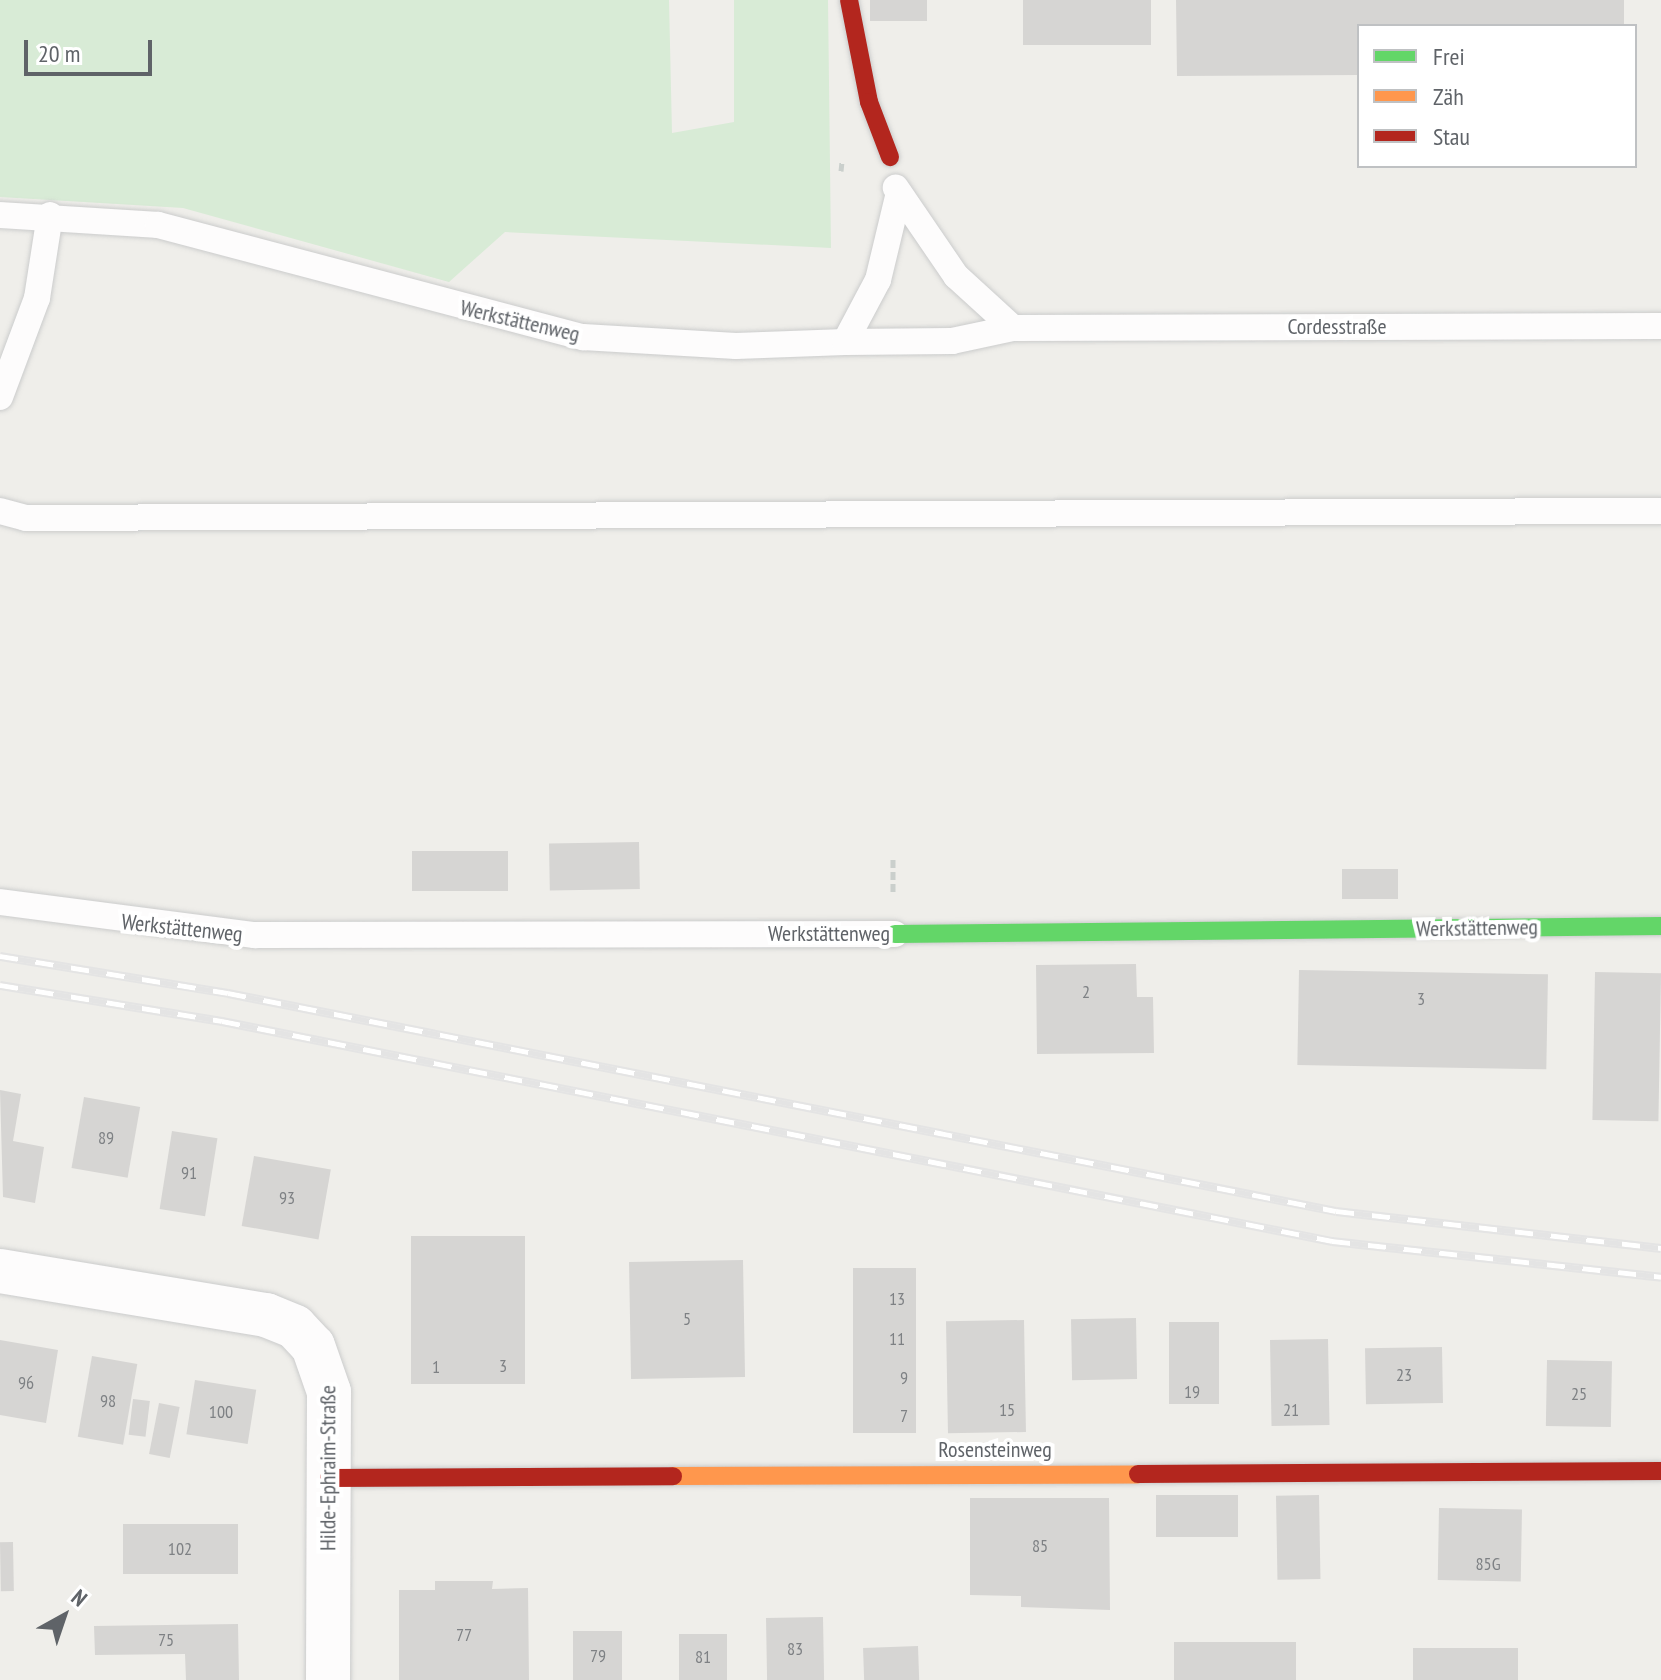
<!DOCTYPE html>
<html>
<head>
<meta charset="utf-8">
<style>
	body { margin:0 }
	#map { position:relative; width:1661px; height:1680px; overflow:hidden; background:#efeeea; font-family:"PT Sans Narrow",sans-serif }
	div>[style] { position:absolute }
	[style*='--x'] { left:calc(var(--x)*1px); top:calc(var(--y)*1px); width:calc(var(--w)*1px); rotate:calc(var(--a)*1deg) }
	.green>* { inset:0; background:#d8ebd6 }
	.building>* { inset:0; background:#d6d5d3; transform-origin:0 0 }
	.path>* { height:5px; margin-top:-2.5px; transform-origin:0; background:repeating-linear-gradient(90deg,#cacfcc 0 8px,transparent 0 12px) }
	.roads { filter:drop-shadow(0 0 2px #cbcccc) drop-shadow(0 0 2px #cbcccc) }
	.lane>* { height:26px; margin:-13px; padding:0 13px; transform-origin:13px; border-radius:13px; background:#fdfcfc }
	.street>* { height:44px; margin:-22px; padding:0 22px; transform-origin:22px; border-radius:22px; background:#fdfcfc }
	.fast>* { height:18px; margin:-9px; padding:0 9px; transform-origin:9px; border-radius:9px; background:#63d668 }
	.slow>* { height:18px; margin:-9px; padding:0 9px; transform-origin:9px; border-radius:9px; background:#ff974d }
	.jam>* { height:18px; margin:-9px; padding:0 9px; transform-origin:9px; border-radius:9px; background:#b3261e }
	.rail>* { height:9px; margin-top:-4.5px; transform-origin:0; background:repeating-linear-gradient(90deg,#fff 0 18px,#e4e4e4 0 36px); box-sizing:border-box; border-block:2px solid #e4e4e4 }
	span { translate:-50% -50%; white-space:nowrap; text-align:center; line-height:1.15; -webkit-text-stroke:8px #fff; paint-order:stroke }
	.number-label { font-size:18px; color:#7e8184 }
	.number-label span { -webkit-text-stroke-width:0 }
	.street-label { font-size:22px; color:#5f6368 }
	.legend { position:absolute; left:1357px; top:24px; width:280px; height:144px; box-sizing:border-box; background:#fff; border:2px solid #bfc1c3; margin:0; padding:10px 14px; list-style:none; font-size:24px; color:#5f6368 }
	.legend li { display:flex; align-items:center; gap:16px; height:40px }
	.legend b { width:40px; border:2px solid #bfc1c3 }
	.north { position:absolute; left:24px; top:1576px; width:80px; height:80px; -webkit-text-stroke:6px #fff; paint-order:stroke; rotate:40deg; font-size:22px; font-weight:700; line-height:32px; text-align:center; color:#5f6368 }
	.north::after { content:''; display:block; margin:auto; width:28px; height:36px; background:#5f6368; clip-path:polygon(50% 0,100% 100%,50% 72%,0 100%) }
	.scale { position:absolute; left:24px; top:40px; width:128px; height:36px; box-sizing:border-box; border:4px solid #5f6368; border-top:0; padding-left:10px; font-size:24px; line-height:28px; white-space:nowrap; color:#5f6368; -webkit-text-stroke:6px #fff; paint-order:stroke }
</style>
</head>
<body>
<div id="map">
	<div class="green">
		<i style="clip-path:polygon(0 0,669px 0,672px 133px,734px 122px,734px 0,828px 0,831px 248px,505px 232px,449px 282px,183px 208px,0 197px)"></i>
	</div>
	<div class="building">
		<i style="left:870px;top:0;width:57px;height:21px"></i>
		<i style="left:1023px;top:0;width:128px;height:45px"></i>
		<i style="clip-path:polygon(1176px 0,1624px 0,1624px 26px,1359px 26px,1359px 75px,1177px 76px)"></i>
		<i style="left:639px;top:842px;width:47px;height:90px;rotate:89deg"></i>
		<i style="left:412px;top:851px;width:96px;height:40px"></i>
		<i style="left:1342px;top:869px;width:56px;height:30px"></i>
		<i style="clip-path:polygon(1136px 964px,1137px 997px,1153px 997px,1154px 1053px,1037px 1054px,1036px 965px)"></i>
		<i style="left:1299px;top:970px;width:249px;height:95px;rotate:1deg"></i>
		<i style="left:1595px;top:972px;width:66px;height:148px;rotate:1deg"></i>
		<i style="clip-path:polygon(0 1090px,21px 1094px,13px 1141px,44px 1147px,35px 1203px,3px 1197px)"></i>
		<i style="left:84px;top:1097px;width:57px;height:72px;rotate:10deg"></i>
		<i style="left:172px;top:1131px;width:46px;height:79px;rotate:9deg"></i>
		<i style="left:254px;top:1156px;width:78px;height:71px;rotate:10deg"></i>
		<i style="left:411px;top:1236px;width:114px;height:148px"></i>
		<i style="left:743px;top:1260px;width:117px;height:114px;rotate:89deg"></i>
		<i style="left:853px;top:1268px;width:63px;height:165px"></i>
		<i style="left:1136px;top:1318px;width:61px;height:65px;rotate:89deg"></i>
		<i style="left:1024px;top:1320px;width:112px;height:78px;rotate:89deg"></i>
		<i style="left:1169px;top:1322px;width:50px;height:82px"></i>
		<i style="left:1328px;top:1339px;width:86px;height:58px;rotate:89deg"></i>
		<i style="clip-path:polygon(0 1340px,58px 1350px,46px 1423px,0 1415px)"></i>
		<i style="left:1442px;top:1347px;width:56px;height:77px;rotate:89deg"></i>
		<i style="left:92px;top:1356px;width:46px;height:82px;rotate:10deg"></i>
		<i style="left:1547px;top:1360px;width:65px;height:66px;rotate:1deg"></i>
		<i style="left:195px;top:1380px;width:62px;height:55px;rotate:9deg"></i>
		<i style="left:133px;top:1399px;width:17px;height:36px;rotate:7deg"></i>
		<i style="left:159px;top:1403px;width:21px;height:52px;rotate:11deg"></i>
		<i style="left:1156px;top:1495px;width:82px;height:42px"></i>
		<i style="left:1319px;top:1495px;width:84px;height:43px;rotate:89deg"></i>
		<i style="clip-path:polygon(970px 1498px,1109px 1498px,1110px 1610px,1021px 1607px,1021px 1596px,970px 1595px)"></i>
		<i style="left:1439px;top:1508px;width:83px;height:72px;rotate:1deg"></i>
		<i style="left:123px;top:1524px;width:115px;height:50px"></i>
		<i style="left:13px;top:1542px;width:49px;height:13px;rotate:89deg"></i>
		<i style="clip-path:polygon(435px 1581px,493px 1581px,492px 1589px,528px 1588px,529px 1680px,399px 1680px,399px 1590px,435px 1590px)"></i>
		<i style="left:823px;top:1617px;width:63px;height:57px;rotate:89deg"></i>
		<i style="clip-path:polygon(238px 1624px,239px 1680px,186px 1680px,185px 1654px,95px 1655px,94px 1626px)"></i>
		<i style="left:573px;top:1631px;width:49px;height:49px"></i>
		<i style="left:679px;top:1634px;width:48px;height:46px"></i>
		<i style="left:1296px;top:1642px;width:38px;height:122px;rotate:90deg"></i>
		<i style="left:918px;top:1646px;width:34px;height:55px;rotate:88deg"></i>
		<i style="left:1518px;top:1648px;width:32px;height:105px;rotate:90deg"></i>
	</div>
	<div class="path">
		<i style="--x:841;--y:171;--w:10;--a:-84"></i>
		<i style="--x:893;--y:892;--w:35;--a:-90"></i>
	</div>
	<div class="roads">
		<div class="lane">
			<i style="--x:0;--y:215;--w:158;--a:3.6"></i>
			<i style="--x:158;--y:225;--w:440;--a:14.8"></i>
			<i style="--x:583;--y:337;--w:153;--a:3.4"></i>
			<i style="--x:736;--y:346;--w:109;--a:-2.1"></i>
			<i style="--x:845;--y:342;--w:70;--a:-62"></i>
			<i style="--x:878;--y:280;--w:85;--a:-76.5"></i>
			<i style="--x:1013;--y:328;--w:648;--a:-0.18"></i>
			<i style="--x:845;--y:342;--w:107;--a:-0.5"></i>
			<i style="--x:952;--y:341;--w:62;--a:-12"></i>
			<i style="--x:1013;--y:328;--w:77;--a:-137.6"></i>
			<i style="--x:956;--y:276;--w:107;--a:-124.3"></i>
			<i style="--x:0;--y:397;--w:106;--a:-69.5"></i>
			<i style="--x:37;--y:298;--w:84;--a:-81.1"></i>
			<i style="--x:0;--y:511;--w:27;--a:15"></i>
			<i style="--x:26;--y:518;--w:1635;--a:-0.25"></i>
			<i style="--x:0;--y:902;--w:257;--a:7.4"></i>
			<i style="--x:255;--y:935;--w:640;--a:-0.09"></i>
		</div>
		<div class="street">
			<i style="--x:0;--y:1271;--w:270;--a:9.4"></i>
			<i style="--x:266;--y:1315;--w:31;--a:22"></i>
			<i style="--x:295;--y:1327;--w:26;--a:47"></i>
			<i style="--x:313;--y:1346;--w:49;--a:70.8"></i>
			<i style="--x:329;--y:1392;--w:288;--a:90.2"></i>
		</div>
		<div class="fast">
			<i style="--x:895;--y:934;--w:766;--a:-0.6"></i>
		</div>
		<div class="slow">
			<i style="--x:673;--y:1476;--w:465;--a:-0.2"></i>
		</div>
		<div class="jam">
			<i style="--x:849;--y:0;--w:104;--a:78.9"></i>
			<i style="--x:869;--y:102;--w:59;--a:69.1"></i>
			<i style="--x:1138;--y:1474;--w:523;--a:-0.33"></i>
			<i style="--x:329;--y:1478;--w:344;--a:-0.3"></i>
		</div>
	</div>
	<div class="rail">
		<i style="--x:0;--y:956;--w:231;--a:9.2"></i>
		<i style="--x:228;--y:993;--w:1129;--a:11.13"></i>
		<i style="--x:1336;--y:1211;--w:327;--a:6.5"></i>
		<i style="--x:0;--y:985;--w:225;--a:9.2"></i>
		<i style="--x:222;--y:1021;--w:1132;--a:11.21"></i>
		<i style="--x:1332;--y:1241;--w:331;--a:6.2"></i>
	</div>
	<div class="number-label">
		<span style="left:1086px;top:992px">2</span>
		<span style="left:1421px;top:999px">3</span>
		<span style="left:106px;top:1138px">89</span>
		<span style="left:189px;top:1173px">91</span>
		<span style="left:287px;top:1198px">93</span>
		<span style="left:897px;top:1299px">13</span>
		<span style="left:687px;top:1319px">5</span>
		<span style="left:897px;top:1339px">11</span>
		<span style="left:503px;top:1366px">3</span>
		<span style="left:436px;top:1367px">1</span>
		<span style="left:1404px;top:1375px">23</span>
		<span style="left:904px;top:1378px">9</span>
		<span style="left:26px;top:1383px">96</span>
		<span style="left:1192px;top:1392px">19</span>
		<span style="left:1579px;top:1394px">25</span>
		<span style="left:108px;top:1401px">98</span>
		<span style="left:1007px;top:1410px">15</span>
		<span style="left:1291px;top:1410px">21</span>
		<span style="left:221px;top:1412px">100</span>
		<span style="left:904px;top:1416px">7</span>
		<span style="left:1040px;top:1546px">85</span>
		<span style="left:180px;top:1549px">102</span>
		<span style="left:1488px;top:1564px">85G</span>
		<span style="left:464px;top:1635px">77</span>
		<span style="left:166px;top:1640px">75</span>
		<span style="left:795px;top:1649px">83</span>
		<span style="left:598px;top:1656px">79</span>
		<span style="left:703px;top:1657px">81</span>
	</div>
	<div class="street-label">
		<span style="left:520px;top:321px;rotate:13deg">Werkstättenweg</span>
		<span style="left:1337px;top:327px">Cordesstraße</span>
		<span style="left:182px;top:928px;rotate:6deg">Werkstättenweg</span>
		<span style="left:1477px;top:928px;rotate:-1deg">Werkstättenweg</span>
		<span style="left:829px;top:934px">Werkstättenweg</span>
		<span style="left:995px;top:1450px">Rosensteinweg</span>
		<span style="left:328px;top:1468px;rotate:-90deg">Hilde-Ephraim-Straße</span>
	</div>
	<ul class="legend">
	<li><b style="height:10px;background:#63d668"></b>Frei</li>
	<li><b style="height:10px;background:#ff974d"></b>Zäh</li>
	<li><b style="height:10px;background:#b3261e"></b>Stau</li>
	</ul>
	<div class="north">N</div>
	<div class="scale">20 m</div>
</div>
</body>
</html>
